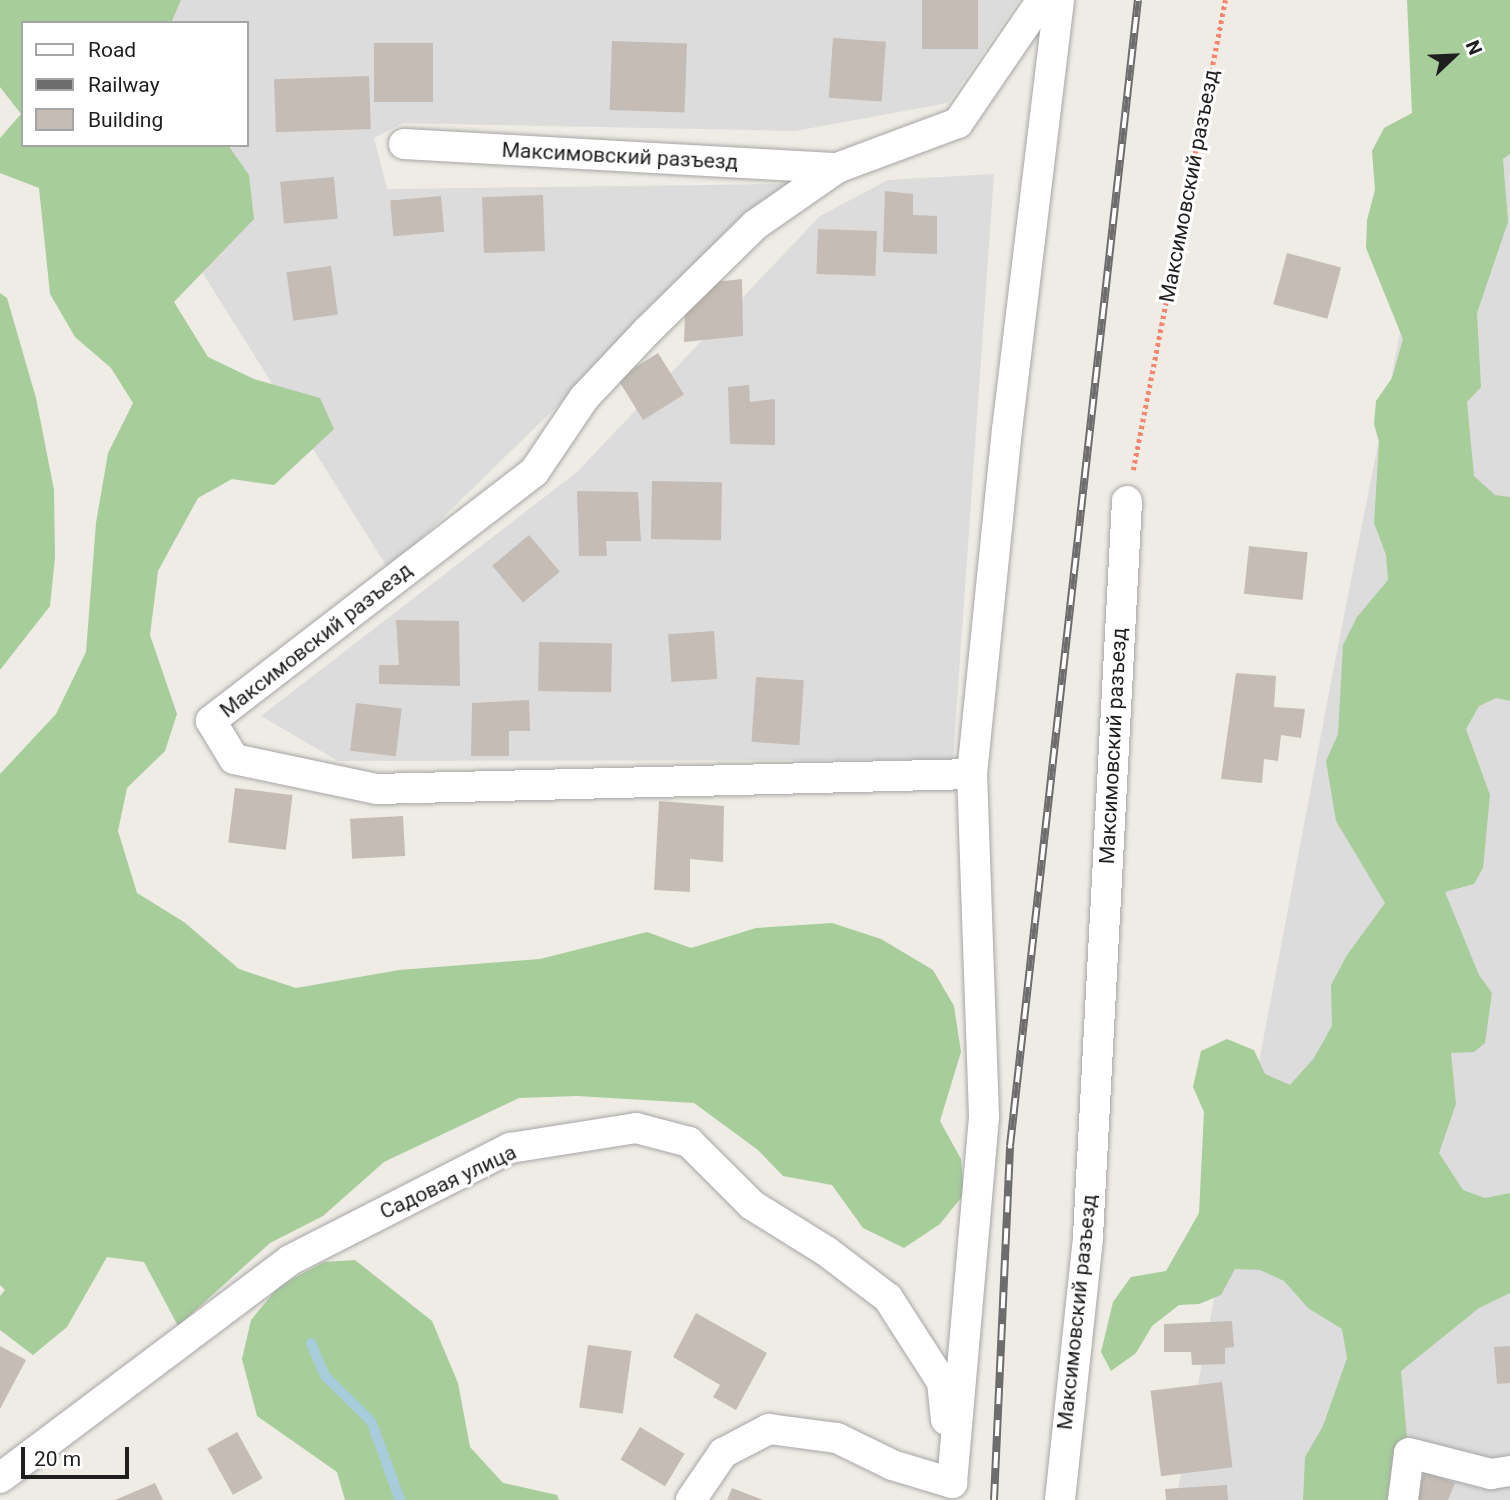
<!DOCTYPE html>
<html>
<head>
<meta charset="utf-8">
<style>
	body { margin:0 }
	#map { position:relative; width:1510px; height:1500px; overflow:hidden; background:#efece5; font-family:Roboto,sans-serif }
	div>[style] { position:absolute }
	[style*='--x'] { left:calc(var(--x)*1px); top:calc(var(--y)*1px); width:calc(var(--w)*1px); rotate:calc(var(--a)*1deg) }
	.residential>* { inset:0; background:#dddcdc }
	.forest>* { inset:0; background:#a7cd9b }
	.stream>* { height:10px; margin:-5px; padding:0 5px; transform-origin:5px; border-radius:5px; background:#a7cddc }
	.building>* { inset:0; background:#c4bcb5; transform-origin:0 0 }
	.path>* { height:4.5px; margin-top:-2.25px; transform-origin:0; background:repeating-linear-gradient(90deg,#f68570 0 3.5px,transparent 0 7px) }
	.roads { filter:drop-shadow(0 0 2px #a6a6a6) drop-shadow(0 0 2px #a6a6a6) }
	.street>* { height:30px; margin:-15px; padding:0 15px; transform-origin:15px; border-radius:15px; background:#fff }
	.rail>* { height:8px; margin-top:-4px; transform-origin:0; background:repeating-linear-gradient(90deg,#fff 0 16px,#6d6d6d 0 32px); box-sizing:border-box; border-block:2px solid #6d6d6d }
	span { translate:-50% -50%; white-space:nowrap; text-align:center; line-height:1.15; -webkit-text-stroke:6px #fff; paint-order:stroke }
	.street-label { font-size:21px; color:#1f1f1f }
	.legend { position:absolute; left:21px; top:21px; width:228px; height:126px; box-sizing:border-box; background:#fff; border:2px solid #a5a5a5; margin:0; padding:9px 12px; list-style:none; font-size:21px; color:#1f1f1f }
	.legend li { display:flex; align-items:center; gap:14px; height:35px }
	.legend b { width:35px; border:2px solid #a5a5a5 }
	.north { position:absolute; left:1419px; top:21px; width:70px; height:70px; -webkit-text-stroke:5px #fff; paint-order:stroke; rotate:67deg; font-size:19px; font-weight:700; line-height:28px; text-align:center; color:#1f1f1f }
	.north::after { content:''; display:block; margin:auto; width:24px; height:32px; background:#1f1f1f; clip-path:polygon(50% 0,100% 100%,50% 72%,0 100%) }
	.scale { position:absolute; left:21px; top:1447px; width:108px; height:32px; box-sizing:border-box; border:4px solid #1f1f1f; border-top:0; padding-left:9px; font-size:21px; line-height:24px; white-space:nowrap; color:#1f1f1f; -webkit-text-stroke:5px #fff; paint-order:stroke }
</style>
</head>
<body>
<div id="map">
	<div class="residential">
		<i style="clip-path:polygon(137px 0,1019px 0,948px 103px,795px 131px,403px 123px,374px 138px,387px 189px,785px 184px,389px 570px,180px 237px,164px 145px,247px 145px,247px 23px,141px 23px)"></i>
		<i style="clip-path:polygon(1466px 0,1510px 0,1510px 1500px,1176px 1500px,1335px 661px)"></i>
		<i style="clip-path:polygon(994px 174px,953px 760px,338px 761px,261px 716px,577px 472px,820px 216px,888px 180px)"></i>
	</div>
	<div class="forest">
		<i style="clip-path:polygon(0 0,181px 0,171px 23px,23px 23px,23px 145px,228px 145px,249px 175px,254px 219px,174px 302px,208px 357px,254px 379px,320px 398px,334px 429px,274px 485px,232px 479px,198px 498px,158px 571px,150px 635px,177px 714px,165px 751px,127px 788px,118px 831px,137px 893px,184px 922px,239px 969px,296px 988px,399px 970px,540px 959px,647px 932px,691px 948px,756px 928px,832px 923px,881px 939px,933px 970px,954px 1006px,961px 1052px,940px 1121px,961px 1159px,964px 1194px,940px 1224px,904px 1248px,863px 1228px,832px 1185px,783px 1176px,758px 1150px,694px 1103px,577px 1096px,519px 1098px,384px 1162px,323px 1216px,270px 1243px,178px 1326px,144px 1262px,107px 1257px,67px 1327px,33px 1355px,0 1330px,0 1296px,5px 1290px,0 1285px,0 774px,56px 714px,86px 652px,96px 523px,108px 453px,133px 403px,111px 368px,75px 337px,50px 294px,39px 188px,0 173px,0 138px,21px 114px,0 87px)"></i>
		<i style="clip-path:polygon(1407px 0,1510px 0,1510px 154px,1503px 159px,1508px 222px,1477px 313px,1481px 387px,1467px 402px,1474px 476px,1495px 495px,1510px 497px,1510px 701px,1496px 698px,1479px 706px,1466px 729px,1490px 795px,1483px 868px,1474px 884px,1445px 892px,1479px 975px,1492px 993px,1485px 1043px,1474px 1052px,1451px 1053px,1456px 1104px,1439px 1153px,1463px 1190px,1485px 1198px,1510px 1193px,1510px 1293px,1479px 1308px,1401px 1371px,1407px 1437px,1387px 1500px,1303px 1500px,1305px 1457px,1323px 1426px,1347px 1358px,1342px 1329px,1308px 1308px,1284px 1281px,1260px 1270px,1235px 1269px,1221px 1295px,1199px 1304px,1179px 1305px,1152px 1326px,1136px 1353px,1111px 1371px,1101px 1352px,1113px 1302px,1131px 1277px,1166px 1271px,1199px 1213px,1204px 1112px,1193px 1087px,1201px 1051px,1227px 1039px,1254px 1050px,1265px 1074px,1290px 1085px,1314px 1058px,1332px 1026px,1331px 985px,1347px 955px,1385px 903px,1336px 821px,1326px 761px,1338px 734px,1343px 645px,1357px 617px,1388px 580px,1386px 555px,1374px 523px,1379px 442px,1374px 424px,1376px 401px,1392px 378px,1403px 339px,1366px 248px,1367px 220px,1375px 190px,1372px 151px,1384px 128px,1412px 113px)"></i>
		<i style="clip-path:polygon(0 293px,7px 298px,36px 398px,54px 490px,55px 557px,50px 606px,0 670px)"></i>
		<i style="clip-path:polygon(355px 1260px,432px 1321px,458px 1383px,470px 1447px,503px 1483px,557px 1495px,559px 1500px,345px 1500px,337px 1472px,257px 1416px,242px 1359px,251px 1320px,279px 1286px,324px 1262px)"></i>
	</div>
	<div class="stream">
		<i style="--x:311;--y:1343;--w:36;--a:67"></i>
		<i style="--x:325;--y:1376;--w:64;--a:44.4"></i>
		<i style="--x:371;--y:1421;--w:84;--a:69.8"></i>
	</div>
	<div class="building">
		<i style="left:922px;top:0;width:56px;height:49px"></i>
		<i style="left:833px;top:38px;width:53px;height:60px;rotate:4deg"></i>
		<i style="left:612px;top:41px;width:75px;height:69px;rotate:2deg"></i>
		<i style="left:374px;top:43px;width:59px;height:59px"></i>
		<i style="left:369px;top:76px;width:53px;height:95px;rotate:88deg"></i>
		<i style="left:334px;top:177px;width:42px;height:54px;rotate:85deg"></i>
		<i style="clip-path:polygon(885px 191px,913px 194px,913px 215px,937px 216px,937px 254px,883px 252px)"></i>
		<i style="left:543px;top:195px;width:56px;height:61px;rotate:88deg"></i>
		<i style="left:441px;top:196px;width:36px;height:51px;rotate:85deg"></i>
		<i style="left:818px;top:229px;width:59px;height:45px;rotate:2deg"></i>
		<i style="left:1287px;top:253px;width:56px;height:53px;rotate:15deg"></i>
		<i style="left:331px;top:266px;width:49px;height:45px;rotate:82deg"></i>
		<i style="clip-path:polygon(742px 279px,743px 336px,684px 342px,685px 313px,715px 282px)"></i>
		<i style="left:658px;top:353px;width:49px;height:48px;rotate:58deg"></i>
		<i style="clip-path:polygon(749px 385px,750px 402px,775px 399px,775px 445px,730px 444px,728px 387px)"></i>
		<i style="left:652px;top:481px;width:70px;height:58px;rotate:1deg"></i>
		<i style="clip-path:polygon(577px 491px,638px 492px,641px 541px,606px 541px,607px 556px,579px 556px)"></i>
		<i style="left:529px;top:535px;width:48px;height:48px;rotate:50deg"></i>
		<i style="left:1249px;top:546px;width:59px;height:48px;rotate:6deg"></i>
		<i style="clip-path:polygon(396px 620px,459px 621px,460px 686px,379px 684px,379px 665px,399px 665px)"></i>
		<i style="left:714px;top:631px;width:48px;height:46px;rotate:86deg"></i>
		<i style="left:539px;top:642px;width:73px;height:49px;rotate:1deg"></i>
		<i style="clip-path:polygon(1236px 673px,1276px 676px,1274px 707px,1305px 709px,1301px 738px,1281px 735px,1278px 761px,1264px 759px,1262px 783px,1221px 779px)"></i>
		<i style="left:756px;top:677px;width:48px;height:65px;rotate:4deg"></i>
		<i style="clip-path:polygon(529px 700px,530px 731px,509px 731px,509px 756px,471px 756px,472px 703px)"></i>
		<i style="left:356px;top:703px;width:46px;height:48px;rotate:7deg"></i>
		<i style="left:235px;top:788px;width:58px;height:55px;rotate:7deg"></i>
		<i style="clip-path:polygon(659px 801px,724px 806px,723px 862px,690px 859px,690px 892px,654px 890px)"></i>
		<i style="left:403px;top:816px;width:40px;height:53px;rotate:87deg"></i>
		<i style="clip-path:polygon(696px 1313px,767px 1353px,736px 1410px,713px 1397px,720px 1385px,673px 1357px)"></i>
		<i style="clip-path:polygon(1232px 1321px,1234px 1347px,1225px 1348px,1225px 1364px,1192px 1365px,1191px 1352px,1164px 1352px,1164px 1324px)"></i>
		<i style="left:588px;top:1345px;width:44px;height:63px;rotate:8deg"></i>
		<i style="clip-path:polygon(0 1346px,26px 1360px,0 1409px)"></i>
		<i style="clip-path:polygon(1510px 1346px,1510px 1383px,1497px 1384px,1494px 1347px)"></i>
		<i style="left:1222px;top:1382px;width:86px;height:72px;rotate:83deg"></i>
		<i style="left:640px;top:1427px;width:52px;height:38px;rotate:31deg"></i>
		<i style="left:237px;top:1432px;width:53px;height:34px;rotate:61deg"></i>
		<i style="clip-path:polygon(1425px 1471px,1455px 1483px,1448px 1500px,1413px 1500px)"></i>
		<i style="clip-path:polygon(155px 1483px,163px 1500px,115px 1500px)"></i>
		<i style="clip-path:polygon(1227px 1485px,1228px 1500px,1166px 1500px,1165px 1489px)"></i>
		<i style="clip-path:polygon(732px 1488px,763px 1500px,727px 1500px)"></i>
	</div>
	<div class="path">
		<i style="--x:1133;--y:470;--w:479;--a:-78.9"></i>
	</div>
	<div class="roads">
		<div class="street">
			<i style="--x:404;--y:144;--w:434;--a:3.2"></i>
			<i style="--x:837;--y:168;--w:129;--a:-20.4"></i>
			<i style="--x:958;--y:123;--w:149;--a:-55.7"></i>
			<i style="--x:837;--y:168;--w:100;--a:145.2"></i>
			<i style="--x:755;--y:225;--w:150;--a:135.5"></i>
			<i style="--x:648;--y:330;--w:93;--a:133.3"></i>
			<i style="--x:584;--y:398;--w:89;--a:124"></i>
			<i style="--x:534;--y:472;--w:408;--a:142.4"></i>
			<i style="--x:211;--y:721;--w:44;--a:58.8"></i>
			<i style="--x:234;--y:759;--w:145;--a:11.9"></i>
			<i style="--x:376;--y:789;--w:596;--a:-1.44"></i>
			<i style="--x:0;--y:1478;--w:363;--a:-36.9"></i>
			<i style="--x:290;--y:1260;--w:247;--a:-27"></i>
			<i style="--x:510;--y:1148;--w:128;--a:-9"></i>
			<i style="--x:636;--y:1128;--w:55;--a:14.8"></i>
			<i style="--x:689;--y:1142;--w:89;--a:45"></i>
			<i style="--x:752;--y:1205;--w:87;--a:31.9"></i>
			<i style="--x:826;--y:1251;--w:78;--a:37.2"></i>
			<i style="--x:888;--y:1298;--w:100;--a:57.3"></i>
			<i style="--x:942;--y:1382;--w:38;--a:84"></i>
			<i style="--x:691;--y:1500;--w:57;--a:-55.8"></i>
			<i style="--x:723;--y:1453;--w:52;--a:-27.6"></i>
			<i style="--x:769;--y:1429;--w:69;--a:7.5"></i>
			<i style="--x:837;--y:1438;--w:61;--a:26.1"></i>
			<i style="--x:892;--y:1465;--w:63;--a:16.7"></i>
			<i style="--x:952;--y:1483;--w:368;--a:-85"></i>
			<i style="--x:984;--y:1116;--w:342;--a:-92"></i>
			<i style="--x:972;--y:774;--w:346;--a:-84.2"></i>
			<i style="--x:1007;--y:430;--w:433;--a:-83.1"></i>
			<i style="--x:1060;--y:1500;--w:265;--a:-83.9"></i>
			<i style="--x:1088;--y:1236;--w:736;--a:-86.96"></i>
			<i style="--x:1403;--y:1500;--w:47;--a:-82.7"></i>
			<i style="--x:1409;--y:1453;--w:85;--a:14.4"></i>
			<i style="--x:1491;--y:1474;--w:19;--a:-9"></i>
		</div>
	</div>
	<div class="rail">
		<i style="--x:994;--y:1500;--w:354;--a:-87.4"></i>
		<i style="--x:1010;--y:1146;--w:1153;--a:-83.63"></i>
	</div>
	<div class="street-label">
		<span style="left:620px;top:156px;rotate:3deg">Максимовский разъезд</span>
		<span style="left:1189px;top:186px;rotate:-79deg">Максимовский разъезд</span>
		<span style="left:316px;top:640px;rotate:-38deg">Максимовский разъезд</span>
		<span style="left:1113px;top:746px;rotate:-87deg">Максимовский разъезд</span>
		<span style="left:448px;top:1182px;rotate:-25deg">Садовая улица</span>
		<span style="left:1077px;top:1312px;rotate:-84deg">Максимовский разъезд</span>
	</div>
	<ul class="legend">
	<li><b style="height:9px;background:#fff"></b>Road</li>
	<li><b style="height:9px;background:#6d6d6d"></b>Railway</li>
	<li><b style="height:19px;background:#c4bcb5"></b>Building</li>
	</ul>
	<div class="north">N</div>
	<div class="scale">20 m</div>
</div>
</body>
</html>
